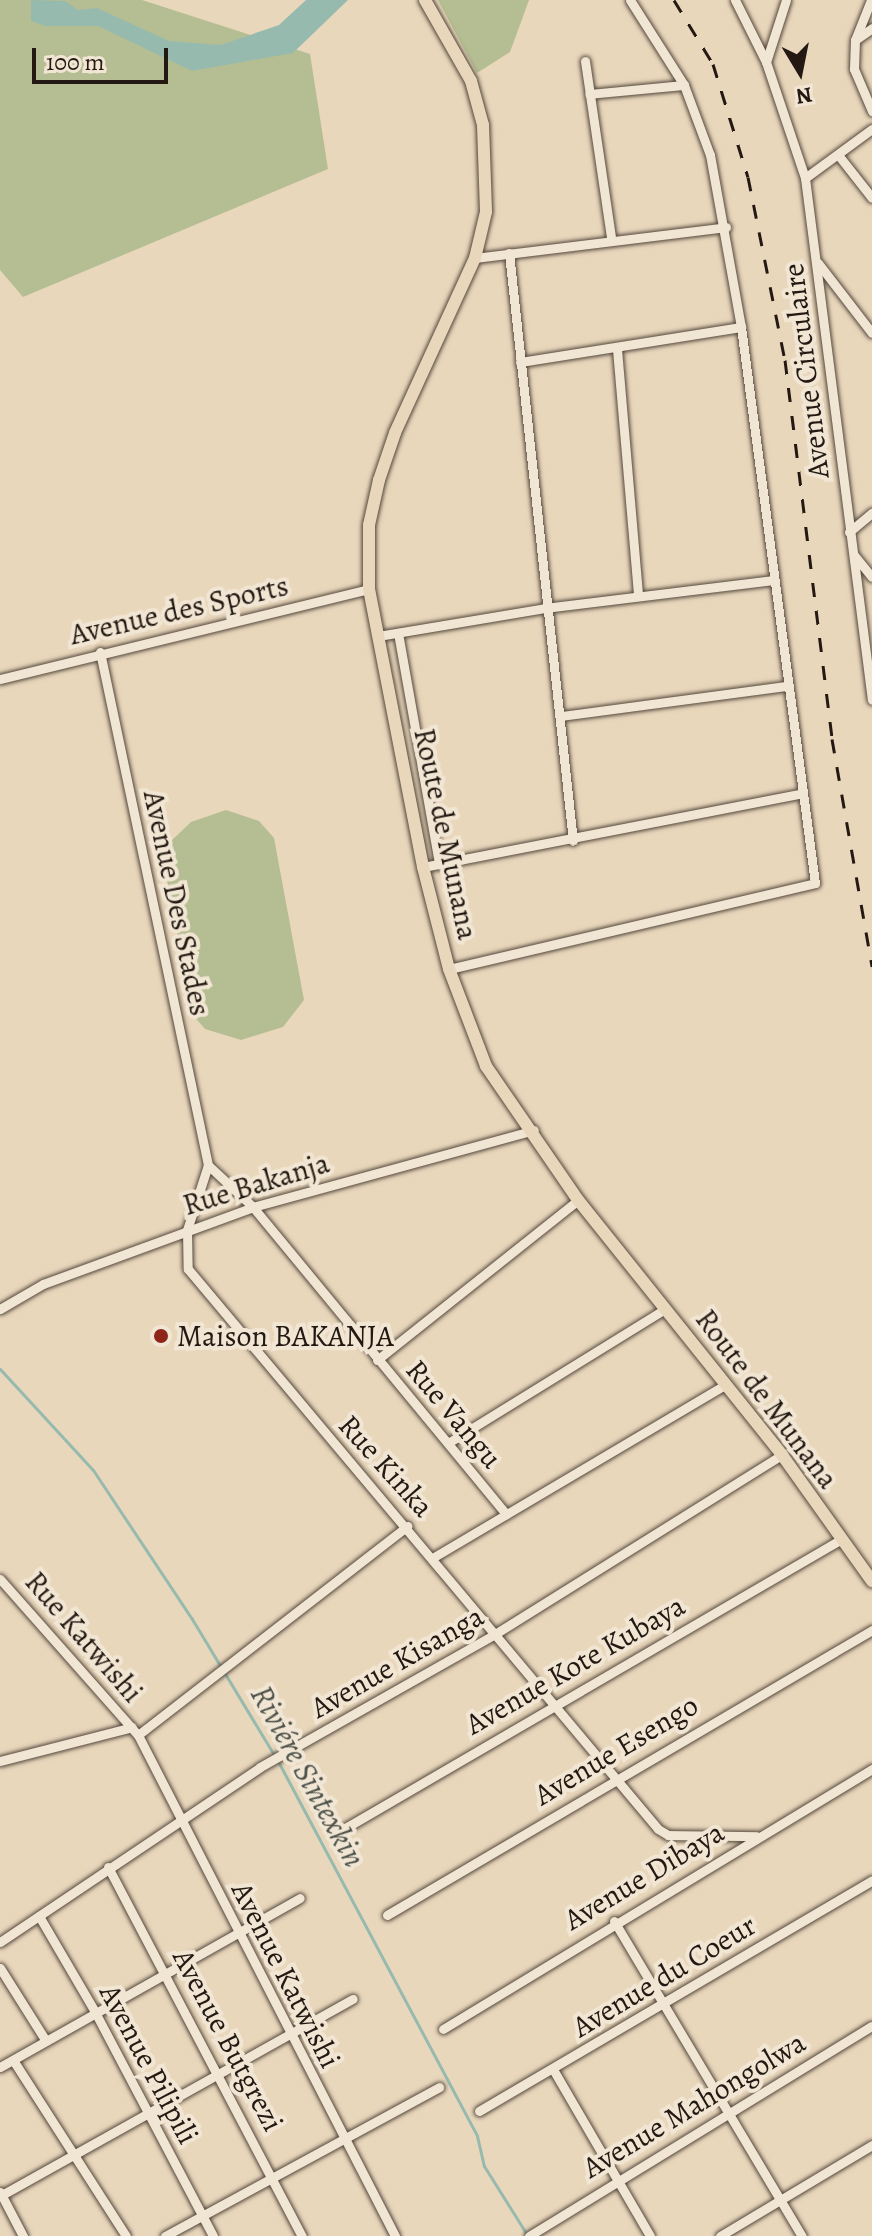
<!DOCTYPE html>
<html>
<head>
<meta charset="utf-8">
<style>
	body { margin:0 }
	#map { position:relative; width:872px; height:2236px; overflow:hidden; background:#e9d7bc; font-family:Alegreya,serif }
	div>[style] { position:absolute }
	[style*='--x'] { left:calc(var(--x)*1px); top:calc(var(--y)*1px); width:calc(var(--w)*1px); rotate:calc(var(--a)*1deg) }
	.green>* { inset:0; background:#b5be92 }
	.water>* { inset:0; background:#97baae }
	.stream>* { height:3px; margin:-1.5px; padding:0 1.5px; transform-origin:1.5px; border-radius:1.5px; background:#97baae }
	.roads { filter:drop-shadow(0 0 2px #54483c) drop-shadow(0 0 2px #54483c) }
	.minor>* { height:9px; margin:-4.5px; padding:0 4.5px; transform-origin:4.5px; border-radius:4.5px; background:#f1e5d3 }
	.major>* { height:12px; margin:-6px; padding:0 6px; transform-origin:6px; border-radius:6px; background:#e9d7bc }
	.rail>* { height:3px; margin-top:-1.5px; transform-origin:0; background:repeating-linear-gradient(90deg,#231912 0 14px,transparent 0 28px) }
	.dots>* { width:22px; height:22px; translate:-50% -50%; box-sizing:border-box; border:4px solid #f1e5d3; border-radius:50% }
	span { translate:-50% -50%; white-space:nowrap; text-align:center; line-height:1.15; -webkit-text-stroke:8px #f1e5d3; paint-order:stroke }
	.street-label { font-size:30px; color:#231912 }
	.poi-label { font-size:30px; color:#231912 }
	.left { translate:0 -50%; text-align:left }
	.water-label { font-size:32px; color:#4c5149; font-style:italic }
	.north { position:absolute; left:760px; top:32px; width:80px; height:80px; -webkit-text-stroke:6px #f1e5d3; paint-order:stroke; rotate:170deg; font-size:22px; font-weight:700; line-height:32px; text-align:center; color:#231912 }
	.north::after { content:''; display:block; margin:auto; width:28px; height:36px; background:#231912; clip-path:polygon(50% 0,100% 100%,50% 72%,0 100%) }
	.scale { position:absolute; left:32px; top:48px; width:136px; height:36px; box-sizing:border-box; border:4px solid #231912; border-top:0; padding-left:10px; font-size:24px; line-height:28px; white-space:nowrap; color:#231912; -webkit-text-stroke:6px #f1e5d3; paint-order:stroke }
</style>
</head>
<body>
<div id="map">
	<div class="green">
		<i style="clip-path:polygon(0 0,142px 0,310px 54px,328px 169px,23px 297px,0 270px)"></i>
		<i style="clip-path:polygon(438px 0,529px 0,510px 52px,477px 73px)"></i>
		<i style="clip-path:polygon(226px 810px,259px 821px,274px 838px,304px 1000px,283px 1027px,241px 1040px,205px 1029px,192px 1014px,166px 875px,170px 842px,191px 822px)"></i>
	</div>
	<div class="water">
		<i style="clip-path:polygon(31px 0,65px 1px,78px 10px,97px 8px,169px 41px,221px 45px,279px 25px,306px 0,348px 0,293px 53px,192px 71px,98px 26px,45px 26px,31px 21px)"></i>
	</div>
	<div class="stream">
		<i style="--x:0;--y:1369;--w:137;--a:47.4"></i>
		<i style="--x:93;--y:1470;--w:179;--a:56.4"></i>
		<i style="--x:192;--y:1619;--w:170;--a:58.9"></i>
		<i style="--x:280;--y:1765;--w:420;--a:62"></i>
		<i style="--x:477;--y:2136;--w:31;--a:77"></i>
		<i style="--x:484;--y:2166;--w:79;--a:57.9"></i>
	</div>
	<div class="roads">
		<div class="minor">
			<i style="--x:630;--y:0;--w:101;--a:57.6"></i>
			<i style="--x:735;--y:0;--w:69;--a:63.4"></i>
			<i style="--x:766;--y:62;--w:122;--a:71.4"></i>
			<i style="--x:805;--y:178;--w:526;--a:82.69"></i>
			<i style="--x:871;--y:0;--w:43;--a:111.8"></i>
			<i style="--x:855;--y:40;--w:29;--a:92"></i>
			<i style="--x:854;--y:69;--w:46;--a:66.8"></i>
			<i style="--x:855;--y:40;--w:21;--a:-35"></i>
			<i style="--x:585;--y:61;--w:179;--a:81.6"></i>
			<i style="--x:766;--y:62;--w:65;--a:-72.1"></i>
			<i style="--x:839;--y:156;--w:53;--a:51.8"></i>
			<i style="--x:805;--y:178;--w:83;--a:-36.2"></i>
			<i style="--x:509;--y:253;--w:591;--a:83.79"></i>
			<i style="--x:475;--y:258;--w:253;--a:-7"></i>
			<i style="--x:818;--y:263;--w:88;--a:52.4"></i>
			<i style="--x:617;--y:349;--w:247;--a:85.1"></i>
			<i style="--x:520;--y:362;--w:224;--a:-9"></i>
			<i style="--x:849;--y:532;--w:30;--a:-40"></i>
			<i style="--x:854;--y:555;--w:28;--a:51"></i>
			<i style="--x:398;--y:633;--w:235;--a:79.9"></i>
			<i style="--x:378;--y:636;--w:169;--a:-9.5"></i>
			<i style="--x:545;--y:608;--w:230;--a:-7"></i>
			<i style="--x:100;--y:652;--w:524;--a:78.11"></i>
			<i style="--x:208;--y:1165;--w:68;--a:107.9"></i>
			<i style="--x:187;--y:1230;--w:39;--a:89"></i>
			<i style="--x:188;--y:1269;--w:731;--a:49.99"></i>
			<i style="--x:658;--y:1829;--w:12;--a:31"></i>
			<i style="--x:668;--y:1835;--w:88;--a:0.7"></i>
			<i style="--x:0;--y:679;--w:380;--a:-13.7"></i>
			<i style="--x:561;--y:716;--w:228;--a:-7.6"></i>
			<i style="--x:423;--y:867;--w:386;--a:-11"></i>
			<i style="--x:449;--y:969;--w:376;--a:-13.2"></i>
			<i style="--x:815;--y:883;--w:561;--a:-97.58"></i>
			<i style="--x:741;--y:327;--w:175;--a:-100.2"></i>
			<i style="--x:710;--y:155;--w:75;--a:-110.4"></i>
			<i style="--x:684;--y:85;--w:95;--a:174.6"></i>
			<i style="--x:208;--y:1165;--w:62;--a:43"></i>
			<i style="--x:253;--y:1207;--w:398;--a:50.5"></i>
			<i style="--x:0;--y:1309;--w:50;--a:-30.2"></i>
			<i style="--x:43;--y:1284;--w:224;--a:-20.1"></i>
			<i style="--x:253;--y:1207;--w:291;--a:-15.3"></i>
			<i style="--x:377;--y:1360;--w:257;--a:-38.5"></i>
			<i style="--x:448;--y:1443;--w:255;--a:-31.7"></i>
			<i style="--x:434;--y:1557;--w:338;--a:-30.6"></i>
			<i style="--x:0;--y:1579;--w:208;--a:48.5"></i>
			<i style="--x:138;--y:1735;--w:563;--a:62.84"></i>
			<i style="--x:138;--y:1735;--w:341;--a:-37.8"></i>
			<i style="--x:0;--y:1761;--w:136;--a:-14.4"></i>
			<i style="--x:335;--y:1834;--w:584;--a:-30.21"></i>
			<i style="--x:108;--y:1867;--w:417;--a:62.3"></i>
			<i style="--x:387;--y:1915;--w:563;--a:-30.44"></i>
			<i style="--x:39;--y:1916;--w:111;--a:59.7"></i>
			<i style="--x:95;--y:2012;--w:253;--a:62.2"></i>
			<i style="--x:614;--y:1921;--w:367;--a:59.2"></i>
			<i style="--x:0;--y:1942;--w:313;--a:-33.9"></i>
			<i style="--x:260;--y:1767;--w:270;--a:-29.5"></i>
			<i style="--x:495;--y:1634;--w:338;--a:-32"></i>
			<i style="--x:0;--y:1968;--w:86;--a:57.8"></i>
			<i style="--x:443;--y:2029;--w:502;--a:-31.22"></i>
			<i style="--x:13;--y:2060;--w:209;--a:57.3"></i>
			<i style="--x:0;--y:2067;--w:344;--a:-29.4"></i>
			<i style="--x:554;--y:2071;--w:191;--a:59.8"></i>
			<i style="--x:479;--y:2111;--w:456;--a:-30.4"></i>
			<i style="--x:0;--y:2192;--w:50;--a:62.4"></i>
			<i style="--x:0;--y:2196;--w:404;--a:-29.2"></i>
			<i style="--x:165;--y:2236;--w:312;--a:-28.5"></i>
			<i style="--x:529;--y:2236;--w:402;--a:-31.5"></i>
			<i style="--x:720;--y:2236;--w:177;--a:-30.9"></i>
		</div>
		<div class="major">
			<i style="--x:425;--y:0;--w:93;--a:60.4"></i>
			<i style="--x:471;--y:81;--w:46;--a:74.7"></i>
			<i style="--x:483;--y:125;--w:87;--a:88"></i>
			<i style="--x:486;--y:212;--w:47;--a:103.4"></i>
			<i style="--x:475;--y:258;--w:192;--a:114.6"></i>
			<i style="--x:395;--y:433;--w:50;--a:108.8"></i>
			<i style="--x:379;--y:480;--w:46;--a:102.5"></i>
			<i style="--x:369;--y:525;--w:64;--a:90"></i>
			<i style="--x:369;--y:589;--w:283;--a:79"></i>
			<i style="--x:423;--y:867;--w:105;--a:75.7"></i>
			<i style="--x:449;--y:969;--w:104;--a:69.1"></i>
			<i style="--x:486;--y:1066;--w:163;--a:55.5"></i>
			<i style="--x:578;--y:1200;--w:327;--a:51.3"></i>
			<i style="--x:782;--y:1455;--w:155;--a:54.5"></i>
		</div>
	</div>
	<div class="rail">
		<i style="--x:674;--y:0;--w:75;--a:58.6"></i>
		<i style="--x:713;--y:64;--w:118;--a:72.8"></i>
		<i style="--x:748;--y:177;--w:187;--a:78.6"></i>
		<i style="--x:785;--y:360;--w:382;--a:82.9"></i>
		<i style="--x:832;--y:739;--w:231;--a:80"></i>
	</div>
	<div class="dots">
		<i style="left:161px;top:1336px;background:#8f2418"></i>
	</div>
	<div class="street-label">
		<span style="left:806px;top:371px;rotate:-97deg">Avenue Circulaire</span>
		<span style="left:179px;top:610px;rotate:-13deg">Avenue des Sports</span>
		<span style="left:446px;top:834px;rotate:78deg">Route de Munana</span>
		<span style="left:177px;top:903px;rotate:78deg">Avenue Des Stades</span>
		<span style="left:256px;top:1184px;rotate:-17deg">Rue Bakanja</span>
		<span style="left:767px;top:1399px;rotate:53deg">Route de Munana</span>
		<span style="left:454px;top:1414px;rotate:50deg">Rue Vangu</span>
		<span style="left:386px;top:1466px;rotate:48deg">Rue Kinka</span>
		<span style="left:84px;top:1637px;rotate:49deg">Rue Katwishi</span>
		<span style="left:397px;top:1662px;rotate:-30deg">Avenue Kisanga</span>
		<span style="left:575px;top:1665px;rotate:-30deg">Avenue Kote Kubaya</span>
		<span style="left:616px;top:1750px;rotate:-31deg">Avenue Esengo</span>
		<span style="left:644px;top:1876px;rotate:-31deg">Avenue Dibaya</span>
		<span style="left:286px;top:1975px;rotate:63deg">Avenue Katwishi</span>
		<span style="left:664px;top:1976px;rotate:-31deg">Avenue du Coeur</span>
		<span style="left:228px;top:2040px;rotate:62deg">Avenue Butgrezi</span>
		<span style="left:149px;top:2064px;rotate:62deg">Avenue Pilipili</span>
		<span style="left:694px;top:2105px;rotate:-31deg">Avenue Mahongolwa</span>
	</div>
	<div class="poi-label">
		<span class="left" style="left:177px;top:1336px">Maison BAKANJA</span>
	</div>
	<div class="water-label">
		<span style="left:308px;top:1776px;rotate:61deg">Riviére Sintexkin</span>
	</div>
	<div class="north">N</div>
	<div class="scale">100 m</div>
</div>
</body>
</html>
